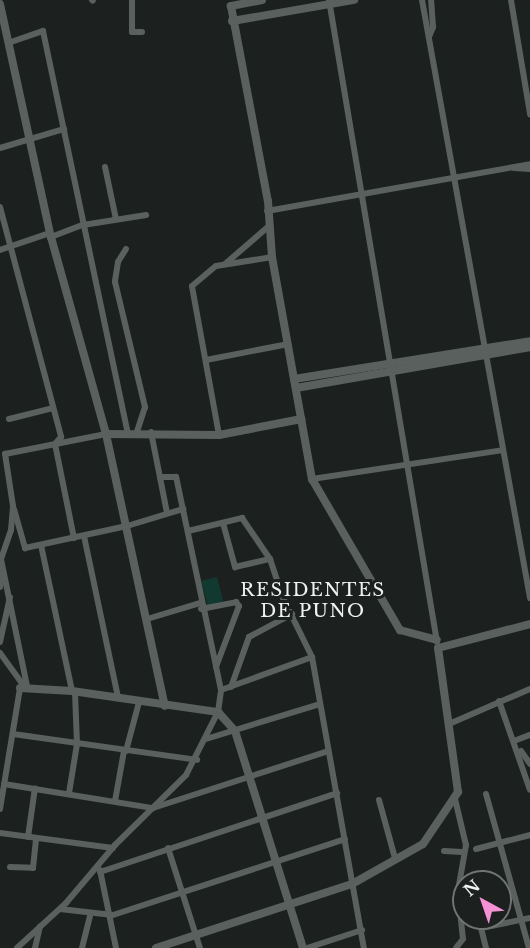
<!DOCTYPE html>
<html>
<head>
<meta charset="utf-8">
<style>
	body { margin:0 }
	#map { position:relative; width:530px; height:948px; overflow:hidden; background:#1c211f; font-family:"Libre Baskerville",serif }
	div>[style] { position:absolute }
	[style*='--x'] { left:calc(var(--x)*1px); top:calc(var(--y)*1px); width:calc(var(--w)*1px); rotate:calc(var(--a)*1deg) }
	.green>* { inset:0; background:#123930; transform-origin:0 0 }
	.minor>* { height:6px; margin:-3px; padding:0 3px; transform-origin:3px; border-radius:3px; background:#5a605e }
	.tertiary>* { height:8px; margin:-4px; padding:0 4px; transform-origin:4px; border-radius:4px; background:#5a605e }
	span { translate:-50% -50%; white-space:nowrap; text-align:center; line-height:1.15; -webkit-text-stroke:6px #1c211f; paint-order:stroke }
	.neighbourhood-label { font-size:18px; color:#eff2f1; letter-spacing:1.5px }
	.north { position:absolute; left:452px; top:870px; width:60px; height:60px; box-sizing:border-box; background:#1c211f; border:2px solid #707573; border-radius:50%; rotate:320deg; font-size:16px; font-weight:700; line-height:24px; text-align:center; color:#eff2f1 }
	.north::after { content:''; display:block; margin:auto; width:21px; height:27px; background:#f491d4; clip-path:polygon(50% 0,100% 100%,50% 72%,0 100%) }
</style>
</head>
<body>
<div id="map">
	<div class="green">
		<i style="left:217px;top:577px;width:25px;height:16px;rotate:76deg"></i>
	</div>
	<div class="minor">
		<i style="--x:92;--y:0;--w:1;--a:45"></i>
		<i style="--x:132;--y:0;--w:32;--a:90"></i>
		<i style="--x:132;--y:32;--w:10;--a:0"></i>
		<i style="--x:329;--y:0;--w:651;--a:80.45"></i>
		<i style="--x:422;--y:0;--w:608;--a:79.76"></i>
		<i style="--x:511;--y:0;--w:116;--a:80.5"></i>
		<i style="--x:429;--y:37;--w:11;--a:-68"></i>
		<i style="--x:433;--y:27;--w:27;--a:-94"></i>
		<i style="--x:11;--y:42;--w:34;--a:-19"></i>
		<i style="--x:43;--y:31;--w:409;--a:78.1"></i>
		<i style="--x:0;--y:148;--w:67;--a:-16.5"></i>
		<i style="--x:105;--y:167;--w:53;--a:78.1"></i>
		<i style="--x:514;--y:168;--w:16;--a:4"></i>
		<i style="--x:0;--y:207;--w:238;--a:75.1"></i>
		<i style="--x:61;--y:437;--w:9;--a:131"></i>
		<i style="--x:55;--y:444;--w:96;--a:78.6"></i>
		<i style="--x:267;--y:211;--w:267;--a:-10.1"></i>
		<i style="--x:51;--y:237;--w:34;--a:-21"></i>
		<i style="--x:83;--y:225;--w:64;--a:-9"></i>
		<i style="--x:126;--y:249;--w:15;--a:122"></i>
		<i style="--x:118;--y:262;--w:20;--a:99"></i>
		<i style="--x:115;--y:282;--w:129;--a:76.5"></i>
		<i style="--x:145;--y:407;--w:25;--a:108"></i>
		<i style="--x:0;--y:250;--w:53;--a:-18.8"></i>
		<i style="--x:225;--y:264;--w:58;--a:-40.8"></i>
		<i style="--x:206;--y:360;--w:84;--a:-11"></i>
		<i style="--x:9;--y:419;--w:45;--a:-14"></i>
		<i style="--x:151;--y:432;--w:83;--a:78.8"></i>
		<i style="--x:219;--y:435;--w:151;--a:-100.3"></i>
		<i style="--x:192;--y:286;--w:31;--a:-40"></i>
		<i style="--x:216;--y:266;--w:57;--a:-9.1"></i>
		<i style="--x:312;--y:479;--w:193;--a:-8.6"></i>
		<i style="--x:14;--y:509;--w:41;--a:74.2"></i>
		<i style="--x:25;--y:548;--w:104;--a:-12.2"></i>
		<i style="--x:127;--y:526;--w:59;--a:-16.9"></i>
		<i style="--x:223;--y:523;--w:46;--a:74.7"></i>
		<i style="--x:235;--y:567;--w:36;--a:-13"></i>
		<i style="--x:188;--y:531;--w:56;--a:-13.5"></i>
		<i style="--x:242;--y:518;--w:50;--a:55.7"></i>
		<i style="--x:270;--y:559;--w:41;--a:71.6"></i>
		<i style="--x:283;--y:598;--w:66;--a:63.8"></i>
		<i style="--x:312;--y:657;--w:296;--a:79.9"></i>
		<i style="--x:84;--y:536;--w:166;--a:78.1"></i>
		<i style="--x:41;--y:545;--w:149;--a:78"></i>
		<i style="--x:0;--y:587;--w:19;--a:-84"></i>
		<i style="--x:201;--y:609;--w:36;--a:-11"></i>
		<i style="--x:236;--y:602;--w:5;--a:53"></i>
		<i style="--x:239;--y:606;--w:65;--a:110.7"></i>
		<i style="--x:147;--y:619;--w:55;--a:-16.8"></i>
		<i style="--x:0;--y:642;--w:46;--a:-77.5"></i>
		<i style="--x:0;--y:653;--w:41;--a:54"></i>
		<i style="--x:27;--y:686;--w:130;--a:-101.6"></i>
		<i style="--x:1;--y:559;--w:31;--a:-71"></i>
		<i style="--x:11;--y:530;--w:24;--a:-85"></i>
		<i style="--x:13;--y:506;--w:53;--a:-98.7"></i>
		<i style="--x:5;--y:454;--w:103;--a:-11.2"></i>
		<i style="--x:231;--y:687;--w:53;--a:-70.2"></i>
		<i style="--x:249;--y:637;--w:49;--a:-28.1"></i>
		<i style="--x:221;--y:690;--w:97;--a:-19.9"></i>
		<i style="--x:499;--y:701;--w:94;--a:70.8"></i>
		<i style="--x:449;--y:724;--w:88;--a:-23.4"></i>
		<i style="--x:13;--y:734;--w:186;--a:8"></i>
		<i style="--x:206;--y:739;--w:119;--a:-17.1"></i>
		<i style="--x:514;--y:741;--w:17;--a:-21"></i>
		<i style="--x:126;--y:751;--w:51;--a:-75.1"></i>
		<i style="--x:521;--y:751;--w:16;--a:55"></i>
		<i style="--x:4;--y:784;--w:151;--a:9.2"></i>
		<i style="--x:153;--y:808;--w:184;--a:-18"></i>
		<i style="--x:69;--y:793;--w:50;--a:-80.7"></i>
		<i style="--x:77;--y:744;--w:53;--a:-92.2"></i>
		<i style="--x:486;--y:794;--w:160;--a:74.4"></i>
		<i style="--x:455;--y:799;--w:47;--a:76.6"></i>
		<i style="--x:466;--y:845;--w:47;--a:99.9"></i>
		<i style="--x:458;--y:891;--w:48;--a:84.1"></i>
		<i style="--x:463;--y:939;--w:11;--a:128"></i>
		<i style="--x:379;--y:800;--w:60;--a:74.6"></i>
		<i style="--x:115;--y:801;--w:51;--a:-79.8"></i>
		<i style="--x:0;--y:809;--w:123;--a:-80.6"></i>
		<i style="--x:0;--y:833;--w:114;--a:7.6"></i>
		<i style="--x:28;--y:837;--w:49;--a:-81.9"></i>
		<i style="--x:168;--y:848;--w:105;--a:72.3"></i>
		<i style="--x:476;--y:849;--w:56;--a:-14.5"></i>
		<i style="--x:444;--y:851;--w:18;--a:3"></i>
		<i style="--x:10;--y:867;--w:23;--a:2"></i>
		<i style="--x:33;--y:868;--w:30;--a:-84"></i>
		<i style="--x:100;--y:870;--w:80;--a:78.4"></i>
		<i style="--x:100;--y:872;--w:250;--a:-18.4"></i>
		<i style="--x:60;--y:909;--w:53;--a:6.5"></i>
		<i style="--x:113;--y:915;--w:244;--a:-18.1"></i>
		<i style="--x:17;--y:948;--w:67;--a:-42.6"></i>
		<i style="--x:66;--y:903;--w:76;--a:-49.8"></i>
		<i style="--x:115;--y:845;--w:100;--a:-44.6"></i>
		<i style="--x:186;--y:775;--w:71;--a:-63.1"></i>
		<i style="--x:218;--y:712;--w:22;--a:-82"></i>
		<i style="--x:221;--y:690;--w:218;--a:-101.9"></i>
		<i style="--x:176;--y:477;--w:16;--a:180"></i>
		<i style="--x:35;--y:948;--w:22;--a:-77"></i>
		<i style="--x:82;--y:948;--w:36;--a:-76"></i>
		<i style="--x:307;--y:948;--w:58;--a:-18.1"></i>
		<i style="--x:486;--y:948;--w:21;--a:-104"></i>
		<i style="--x:481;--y:928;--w:50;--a:-11.5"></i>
	</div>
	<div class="tertiary">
		<i style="--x:262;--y:0;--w:32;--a:169"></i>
		<i style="--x:231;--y:6;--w:198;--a:79.3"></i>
		<i style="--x:268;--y:201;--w:56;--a:85.9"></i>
		<i style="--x:272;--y:257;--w:226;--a:79.8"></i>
		<i style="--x:312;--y:479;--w:175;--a:59.8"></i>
		<i style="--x:400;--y:630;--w:38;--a:15"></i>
		<i style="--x:0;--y:4;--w:239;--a:77.7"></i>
		<i style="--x:51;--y:237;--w:205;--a:74.4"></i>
		<i style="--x:106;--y:434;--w:278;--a:77.8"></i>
		<i style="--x:232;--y:21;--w:124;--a:-9.8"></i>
		<i style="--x:294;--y:379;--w:239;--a:-9.1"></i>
		<i style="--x:296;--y:388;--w:238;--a:-9.9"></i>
		<i style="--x:106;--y:434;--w:113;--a:0.5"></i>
		<i style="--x:219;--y:435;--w:84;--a:-11"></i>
		<i style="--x:20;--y:688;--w:52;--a:3.3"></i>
		<i style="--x:72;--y:691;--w:148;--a:8.2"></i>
		<i style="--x:218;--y:712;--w:25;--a:48"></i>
		<i style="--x:235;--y:731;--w:227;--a:72.6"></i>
		<i style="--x:156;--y:948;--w:206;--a:-18.1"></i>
		<i style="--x:352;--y:884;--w:81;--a:-29.4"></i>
		<i style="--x:423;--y:844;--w:63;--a:-56.1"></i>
		<i style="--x:458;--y:792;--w:145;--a:-97.9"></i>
		<i style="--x:438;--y:648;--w:95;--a:-14.6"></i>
	</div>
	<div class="neighbourhood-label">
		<span style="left:313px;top:601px">RESIDENTES<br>DE PUNO</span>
	</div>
	<div class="north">N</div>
</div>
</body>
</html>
